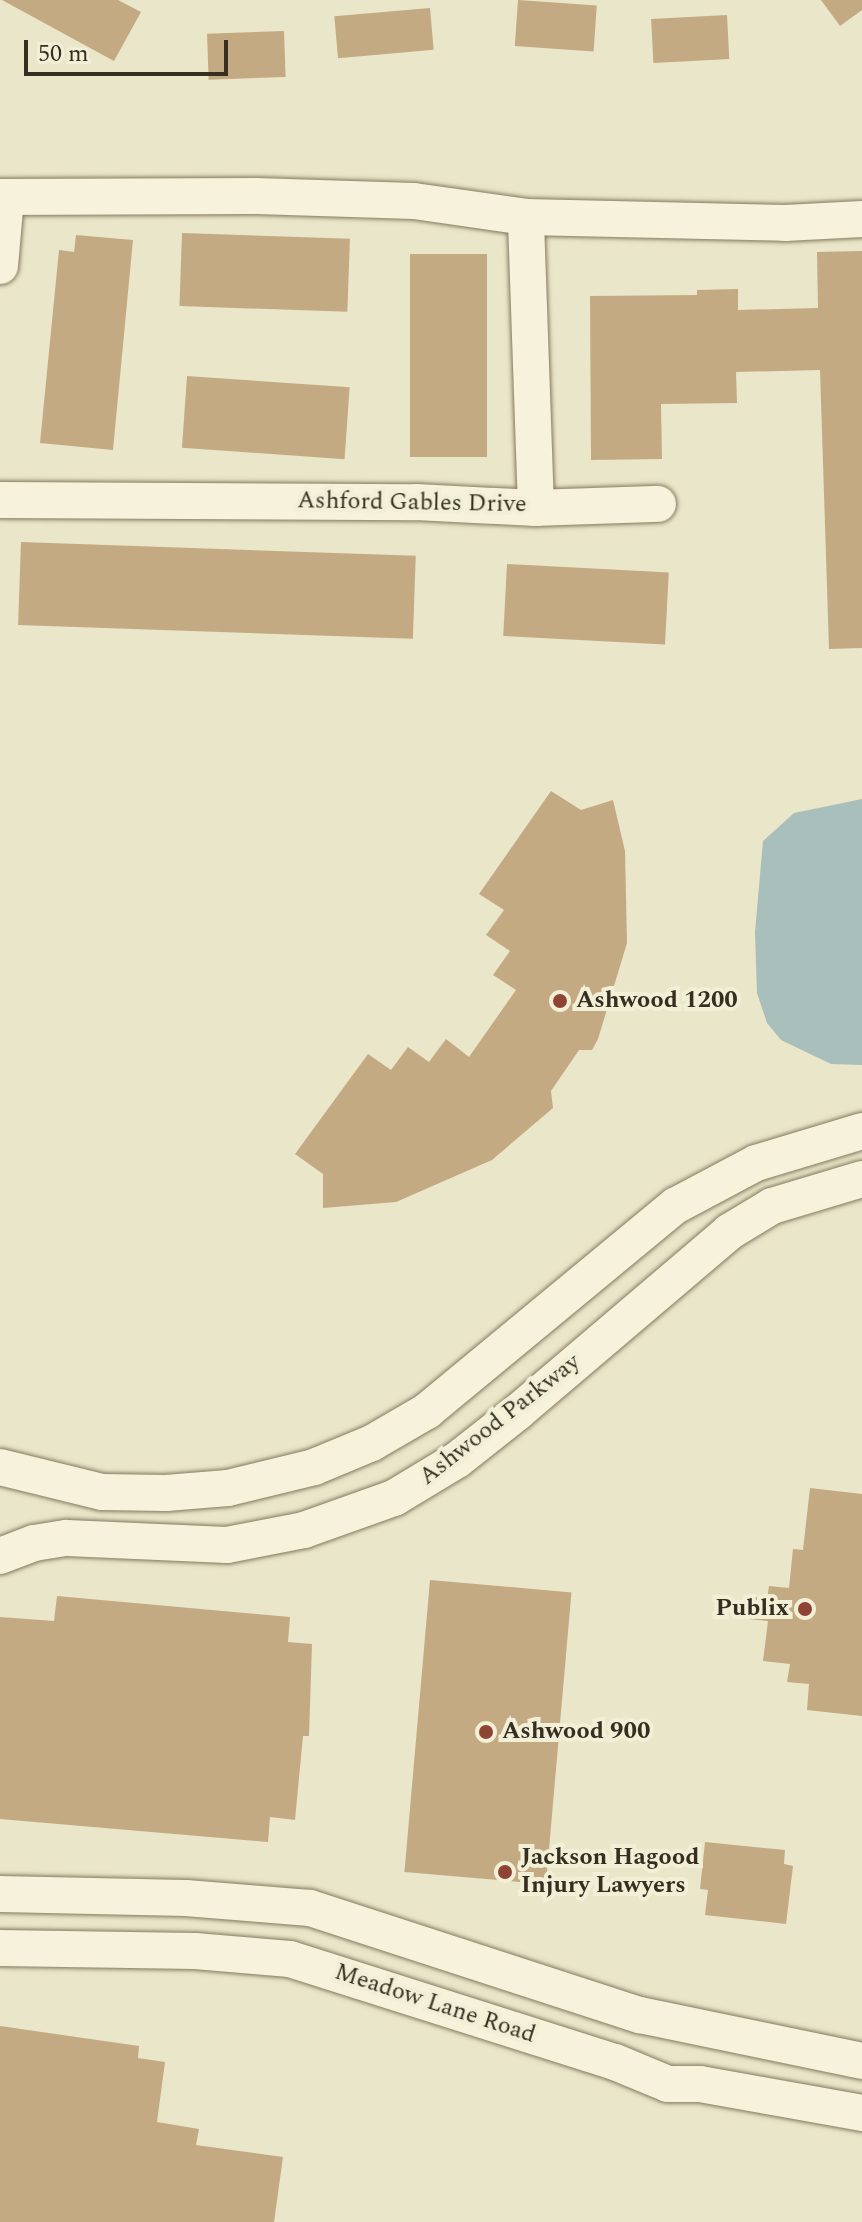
<!DOCTYPE html>
<html>
<head>
<meta charset="utf-8">
<style>
	body { margin:0 }
	#map { position:relative; width:862px; height:2222px; overflow:hidden; background:#eae6c9; font-family:Spectral,serif }
	div>[style] { position:absolute }
	[style*='--x'] { left:calc(var(--x)*1px); top:calc(var(--y)*1px); width:calc(var(--w)*1px); rotate:calc(var(--a)*1deg) }
	.water>* { inset:0; background:#a9bfbc }
	.building>* { inset:0; background:#c4aa82; transform-origin:0 0 }
	.roads { filter:drop-shadow(0 0 2px #847a5f) drop-shadow(0 0 2px #847a5f) }
	.minor>* { height:36px; margin:-18px; padding:0 18px; transform-origin:18px; border-radius:18px; background:#f6f2db }
	.dots>* { width:22px; height:22px; translate:-50% -50%; box-sizing:border-box; border:4px solid #f2efd7; border-radius:50% }
	span { translate:-50% -50%; white-space:nowrap; text-align:center; line-height:1.15; -webkit-text-stroke:8px #f2efd7; paint-order:stroke }
	.street-label { font-size:24px; color:#362f21 }
	.poi-label { font-size:24px; color:#362f21; font-weight:700 }
	.left { translate:0 -50%; text-align:left }
	.right { translate:-100% -50%; text-align:right }
	.scale { position:absolute; left:24px; top:40px; width:204px; height:36px; box-sizing:border-box; border:4px solid #362f21; border-top:0; padding-left:10px; font-size:24px; line-height:28px; white-space:nowrap; color:#362f21; -webkit-text-stroke:6px #f2efd7; paint-order:stroke }
</style>
</head>
<body>
<div id="map">
	<div class="water">
		<i style="clip-path:polygon(862px 799px,862px 1065px,831px 1064px,781px 1040px,767px 1023px,757px 993px,755px 932px,763px 841px,794px 813px)"></i>
	</div>
	<div class="building">
		<i style="clip-path:polygon(2px 0,118px 0,141px 12px,114px 61px)"></i>
		<i style="left:518px;top:0;width:79px;height:46px;rotate:4deg"></i>
		<i style="clip-path:polygon(821px 0,862px 0,862px 10px,840px 26px)"></i>
		<i style="left:430px;top:8px;width:42px;height:96px;rotate:85deg"></i>
		<i style="left:727px;top:15px;width:44px;height:76px;rotate:87deg"></i>
		<i style="left:284px;top:31px;width:46px;height:77px;rotate:88deg"></i>
		<i style="left:182px;top:233px;width:168px;height:73px;rotate:2deg"></i>
		<i style="clip-path:polygon(76px 235px,133px 240px,113px 450px,40px 443px,59px 250px,74px 252px)"></i>
		<i style="clip-path:polygon(862px 251px,862px 648px,829px 649px,820px 370px,736px 372px,737px 403px,661px 404px,662px 459px,591px 460px,590px 296px,697px 295px,697px 290px,738px 289px,738px 310px,818px 308px,817px 252px)"></i>
		<i style="left:410px;top:254px;width:77px;height:203px"></i>
		<i style="left:187px;top:376px;width:163px;height:72px;rotate:4deg"></i>
		<i style="left:21px;top:542px;width:395px;height:83px;rotate:2deg"></i>
		<i style="left:507px;top:564px;width:162px;height:72px;rotate:3deg"></i>
		<i style="clip-path:polygon(551px 791px,581px 810px,613px 800px,625px 851px,627px 943px,598px 1039px,592px 1050px,579px 1050px,551px 1091px,553px 1108px,492px 1160px,396px 1202px,323px 1208px,323px 1174px,295px 1154px,368px 1054px,391px 1070px,408px 1047px,429px 1062px,446px 1039px,469px 1057px,516px 990px,493px 975px,510px 951px,486px 935px,504px 910px,479px 894px)"></i>
		<i style="clip-path:polygon(810px 1488px,862px 1494px,862px 1716px,807px 1710px,809px 1684px,787px 1682px,790px 1664px,763px 1661px,768px 1621px,748px 1619px,750px 1596px,767px 1599px,769px 1586px,789px 1588px,793px 1549px,803px 1550px)"></i>
		<i style="left:430px;top:1580px;width:142px;height:293px;rotate:5deg"></i>
		<i style="clip-path:polygon(57px 1596px,290px 1617px,288px 1642px,312px 1644px,309px 1736px,303px 1736px,295px 1820px,270px 1817px,268px 1842px,0 1819px,0 1617px,54px 1621px)"></i>
		<i style="clip-path:polygon(705px 1842px,785px 1850px,784px 1864px,793px 1866px,786px 1924px,705px 1915px,708px 1890px,700px 1889px)"></i>
		<i style="clip-path:polygon(0 2026px,139px 2046px,138px 2058px,165px 2062px,157px 2122px,199px 2129px,196px 2145px,283px 2157px,274px 2222px,0 2222px)"></i>
	</div>
	<div class="roads">
		<div class="minor">
			<i style="--x:0;--y:197;--w:256;--a:-0.2"></i>
			<i style="--x:256;--y:196;--w:158;--a:1.8"></i>
			<i style="--x:414;--y:201;--w:113;--a:8.1"></i>
			<i style="--x:526;--y:217;--w:259;--a:1.3"></i>
			<i style="--x:785;--y:223;--w:77;--a:-3"></i>
			<i style="--x:0;--y:266;--w:69;--a:-85"></i>
			<i style="--x:0;--y:500;--w:416;--a:0.3"></i>
			<i style="--x:416;--y:502;--w:120;--a:2.9"></i>
			<i style="--x:536;--y:508;--w:291;--a:-92"></i>
			<i style="--x:536;--y:508;--w:122;--a:-1.9"></i>
			<i style="--x:0;--y:1467;--w:105;--a:13.8"></i>
			<i style="--x:102;--y:1492;--w:64;--a:0.9"></i>
			<i style="--x:166;--y:1493;--w:62;--a:-4.6"></i>
			<i style="--x:228;--y:1488;--w:89;--a:-13.7"></i>
			<i style="--x:314;--y:1467;--w:63;--a:-22.5"></i>
			<i style="--x:372;--y:1443;--w:64;--a:-30.2"></i>
			<i style="--x:427;--y:1411;--w:322;--a:-39.6"></i>
			<i style="--x:675;--y:1206;--w:92;--a:-28"></i>
			<i style="--x:756;--y:1163;--w:111;--a:-16.8"></i>
			<i style="--x:0;--y:1556;--w:36;--a:-21"></i>
			<i style="--x:34;--y:1543;--w:33;--a:-9"></i>
			<i style="--x:67;--y:1538;--w:160;--a:2.5"></i>
			<i style="--x:227;--y:1545;--w:78;--a:-11"></i>
			<i style="--x:304;--y:1530;--w:96;--a:-19.6"></i>
			<i style="--x:394;--y:1498;--w:74;--a:-31.1"></i>
			<i style="--x:457;--y:1460;--w:79;--a:-38.3"></i>
			<i style="--x:519;--y:1411;--w:276;--a:-40.4"></i>
			<i style="--x:729;--y:1232;--w:50;--a:-31.2"></i>
			<i style="--x:772;--y:1206;--w:94;--a:-16.7"></i>
			<i style="--x:0;--y:1894;--w:186;--a:1.2"></i>
			<i style="--x:186;--y:1898;--w:124;--a:4.6"></i>
			<i style="--x:310;--y:1908;--w:347;--a:18"></i>
			<i style="--x:640;--y:2015;--w:227;--a:11.7"></i>
			<i style="--x:0;--y:1948;--w:195;--a:0.9"></i>
			<i style="--x:195;--y:1951;--w:95;--a:4.8"></i>
			<i style="--x:290;--y:1959;--w:341;--a:17.6"></i>
			<i style="--x:615;--y:2062;--w:57;--a:22.5"></i>
			<i style="--x:668;--y:2084;--w:32;--a:0"></i>
			<i style="--x:700;--y:2084;--w:165;--a:10.1"></i>
		</div>
	</div>
	<div class="dots">
		<i style="left:560px;top:1001px;background:#8d4435"></i>
		<i style="left:805px;top:1609px;background:#8d4435"></i>
		<i style="left:486px;top:1732px;background:#8d4435"></i>
		<i style="left:505px;top:1872px;background:#8d4435"></i>
	</div>
	<div class="street-label">
		<span style="left:412px;top:503px;rotate:1deg">Ashford Gables Drive</span>
		<span style="left:500px;top:1420px;rotate:-38deg">Ashwood Parkway</span>
		<span style="left:435px;top:2004px;rotate:18deg">Meadow Lane Road</span>
	</div>
	<div class="poi-label">
		<span class="left" style="left:576px;top:1001px">Ashwood 1200</span>
		<span class="right" style="left:789px;top:1609px">Publix</span>
		<span class="left" style="left:502px;top:1732px">Ashwood 900</span>
		<span class="left" style="left:521px;top:1872px">Jackson Hagood<br>Injury Lawyers</span>
	</div>
	<div class="scale">50 m</div>
</div>
</body>
</html>
